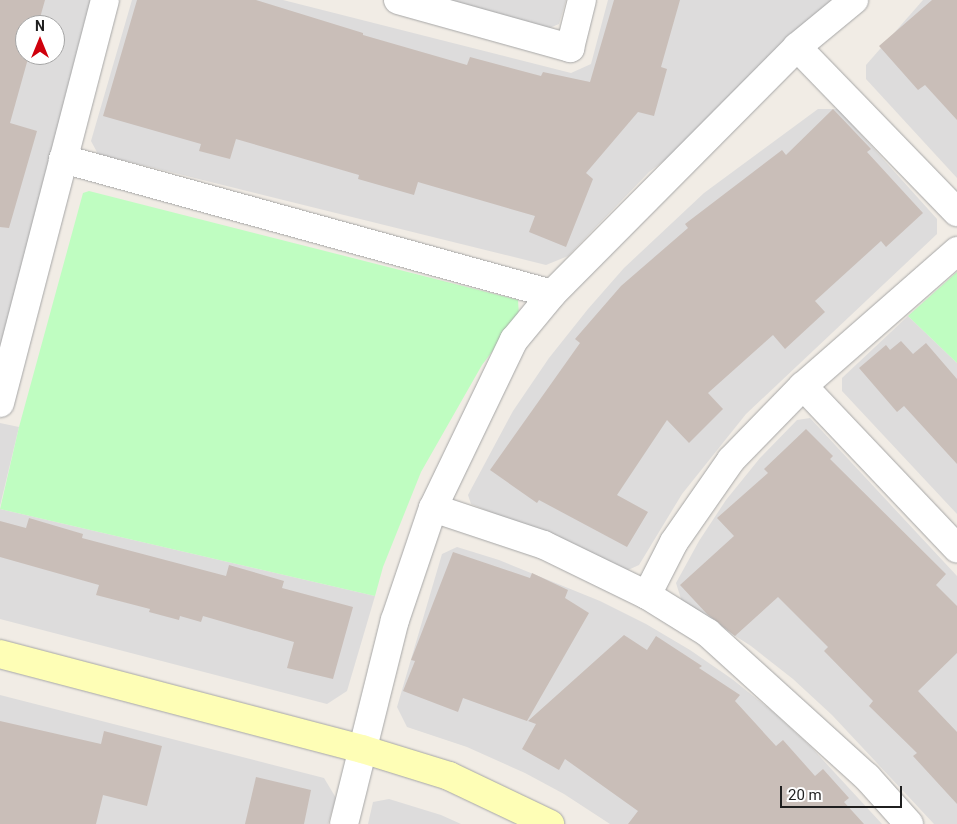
<!DOCTYPE html>
<html>
<head>
<meta charset="utf-8">
<style>
	body { margin:0 }
	#map { position:relative; width:957px; height:824px; overflow:hidden; background:#f1ece5; font-family:Roboto,sans-serif }
	div>[style] { position:absolute }
	[style*='--x'] { left:calc(var(--x)*1px); top:calc(var(--y)*1px); width:calc(var(--w)*1px); rotate:calc(var(--a)*1deg) }
	.residential>* { inset:0; background:#dddcdc }
	.park>* { inset:0; background:#bffdc1 }
	.building>* { inset:0; background:#c9beb8 }
	.roads { filter:drop-shadow(0 0 1px #a6a6a6) drop-shadow(0 0 1px #a6a6a6) }
	.street>* { height:28px; margin:-14px; padding:0 14px; transform-origin:14px; border-radius:14px; background:#fff }
	.secondary>* { height:28px; margin:-14px; padding:0 14px; transform-origin:14px; border-radius:14px; background:#fefeb6 }
	span { translate:-50% -50%; white-space:nowrap; text-align:center; line-height:1.15; -webkit-text-stroke:4px #fff; paint-order:stroke }
	.north { position:absolute; left:15px; top:15px; width:50px; height:50px; box-sizing:border-box; background:#fff; border:1px solid #a5a5a5; border-radius:50%; rotate:0deg; font-size:14px; font-weight:700; line-height:20px; text-align:center; color:#1f1f1f }
	.north::after { content:''; display:block; margin:auto; width:18px; height:22px; background:#cf000c; clip-path:polygon(50% 0,100% 100%,50% 72%,0 100%) }
	.scale { position:absolute; left:780px; top:786px; width:122px; height:22px; box-sizing:border-box; border:2px solid #1f1f1f; border-top:0; padding-left:6px; font-size:15px; line-height:18px; white-space:nowrap; color:#1f1f1f; -webkit-text-stroke:4px #fff; paint-order:stroke }
</style>
</head>
<body>
<div id="map">
	<div class="residential">
		<i style="clip-path:polygon(evenodd,0 0,92px 0,0 353px,0 0,25px 25px,55px 25px,55px 55px,25px 55px,25px 25px)"></i>
		<i style="clip-path:polygon(132px 0,283px 0,571px 73px,591px 64px,608px 0,857px 0,781px 72px,649px 172px,568px 256px,546px 265px,98px 154px,91px 141px)"></i>
		<i style="clip-path:polygon(440px 0,566px 0,559px 24px,547px 29px)"></i>
		<i style="clip-path:polygon(923px 0,957px 0,957px 178px,866px 79px,866px 65px)"></i>
		<i style="clip-path:polygon(818px 109px,838px 109px,937px 219px,937px 234px,746px 414px,682px 494px,639px 565px,628px 570px,471px 504px,468px 495px,513px 411px,549px 358px,588px 309px,624px 268px,704px 193px)"></i>
		<i style="clip-path:polygon(908px 316px,957px 363px,957px 514px,842px 391px,842px 378px)"></i>
		<i style="clip-path:polygon(810px 418px,957px 576px,957px 824px,934px 824px,832px 715px,793px 679px,751px 646px,682px 602px,676px 583px,699px 541px,726px 500px,760px 458px,797px 420px)"></i>
		<i style="clip-path:polygon(0 423px,19px 427px,0 506px)"></i>
		<i style="clip-path:polygon(0 509px,375px 596px,347px 691px,327px 704px,0 619px)"></i>
		<i style="clip-path:polygon(457px 547px,499px 560px,600px 601px,646px 624px,690px 650px,732px 679px,773px 712px,811px 747px,882px 824px,610px 824px,564px 794px,525px 773px,467px 747px,407px 727px,397px 707px,442px 554px)"></i>
		<i style="clip-path:polygon(0 695px,324px 778px,336px 798px,328px 824px,0 824px)"></i>
		<i style="clip-path:polygon(389px 799px,441px 815px,461px 824px,368px 824px,373px 802px)"></i>
	</div>
	<div class="park">
		<i style="clip-path:polygon(89px 191px,518px 300px,519px 316px,482px 365px,421px 472px,383px 567px,375px 596px,0 509px,19px 427px,83px 193px)"></i>
		<i style="clip-path:polygon(957px 272px,957px 363px,908px 316px)"></i>
	</div>
	<div class="building">
		<i style="clip-path:polygon(0 0,45px 0,38px 25px,25px 25px,25px 55px,29px 55px,10px 123px,37px 131px,9px 228px,0 227px)"></i>
		<i style="clip-path:polygon(137px 0,256px 0,363px 33px,363px 35px,467px 65px,470px 57px,541px 76px,543px 72px,590px 82px,614px 0,680px 0,661px 67px,667px 69px,654px 116px,638px 112px,586px 173px,593px 179px,566px 247px,529px 232px,535px 216px,418px 182px,414px 195px,358px 179px,359px 175px,236px 139px,230px 159px,199px 151px,201px 144px,103px 116px)"></i>
		<i style="clip-path:polygon(932px 0,957px 0,957px 120px,925px 85px,918px 90px,879px 46px)"></i>
		<i style="clip-path:polygon(833px 109px,871px 149px,867px 152px,923px 213px,886px 247px,881px 241px,815px 301px,825px 312px,785px 349px,773px 335px,708px 393px,723px 409px,689px 443px,667px 420px,617px 495px,648px 512px,627px 547px,539px 500px,537px 503px,490px 470px,580px 343px,575px 339px,621px 286px,688px 228px,685px 224px,782px 150px,786px 155px)"></i>
		<i style="clip-path:polygon(901px 341px,913px 354px,926px 343px,957px 379px,957px 464px,904px 406px,897px 412px,859px 368px,886px 345px,890px 350px)"></i>
		<i style="clip-path:polygon(806px 429px,833px 456px,830px 459px,946px 574px,936px 585px,957px 606px,957px 653px,918px 691px,957px 732px,957px 804px,913px 756px,917px 753px,869px 706px,873px 701px,824px 651px,828px 647px,778px 597px,735px 636px,707px 614px,680px 585px,734px 536px,717px 518px,768px 473px,764px 469px)"></i>
		<i style="clip-path:polygon(29px 518px,83px 534px,82px 538px,226px 576px,229px 565px,284px 581px,282px 588px,353px 607px,333px 679px,287px 668px,294px 642px,203px 616px,201px 622px,180px 616px,179px 620px,149px 612px,150px 609px,96px 595px,99px 585px,0 557px,0 521px,26px 528px)"></i>
		<i style="clip-path:polygon(453px 552px,530px 578px,532px 573px,568px 590px,565px 598px,589px 613px,527px 721px,463px 698px,458px 712px,403px 691px,415px 661px,411px 660px)"></i>
		<i style="clip-path:polygon(624px 635px,647px 650px,656px 636px,702px 666px,699px 668px,740px 695px,735px 701px,776px 746px,783px 740px,815px 776px,823px 769px,849px 798px,844px 802px,864px 824px,628px 824px,638px 811px,565px 759px,559px 770px,522px 749px,536px 724px,528px 721px)"></i>
		<i style="clip-path:polygon(0 721px,101px 744px,104px 731px,162px 746px,147px 806px,103px 795px,96px 824px,0 824px)"></i>
		<i style="clip-path:polygon(256px 777px,311px 790px,304px 824px,245px 824px)"></i>
	</div>
	<div class="roads">
		<div class="street">
			<i style="--x:398;--y:0;--w:179;--a:15.6"></i>
			<i style="--x:570;--y:48;--w:49;--a:-76"></i>
			<i style="--x:797;--y:47;--w:230;--a:45.9"></i>
			<i style="--x:63;--y:159;--w:507;--a:15.43"></i>
			<i style="--x:803;--y:386;--w:224;--a:46.5"></i>
			<i style="--x:0;--y:403;--w:416;--a:-75.4"></i>
			<i style="--x:433;--y:508;--w:117;--a:18.4"></i>
			<i style="--x:544;--y:545;--w:114;--a:25.9"></i>
			<i style="--x:647;--y:595;--w:72;--a:31.9"></i>
			<i style="--x:708;--y:633;--w:215;--a:42.2"></i>
			<i style="--x:867;--y:777;--w:63;--a:48.2"></i>
			<i style="--x:647;--y:595;--w:59;--a:-63"></i>
			<i style="--x:674;--y:542;--w:100;--a:-55.2"></i>
			<i style="--x:731;--y:460;--w:103;--a:-45.8"></i>
			<i style="--x:803;--y:386;--w:205;--a:-41.2"></i>
			<i style="--x:344;--y:824;--w:210;--a:-76"></i>
			<i style="--x:395;--y:620;--w:118;--a:-71.3"></i>
			<i style="--x:433;--y:508;--w:187;--a:-64.3"></i>
			<i style="--x:514;--y:340;--w:60;--a:-50.4"></i>
			<i style="--x:552;--y:294;--w:348;--a:-45.2"></i>
			<i style="--x:797;--y:47;--w:74;--a:-39.5"></i>
		</div>
		<div class="secondary">
			<i style="--x:0;--y:654;--w:374;--a:14.7"></i>
			<i style="--x:362;--y:749;--w:91;--a:17.2"></i>
			<i style="--x:449;--y:776;--w:112;--a:25.4"></i>
		</div>
	</div>
	<div class="north">N</div>
	<div class="scale">20 m</div>
</div>
</body>
</html>
